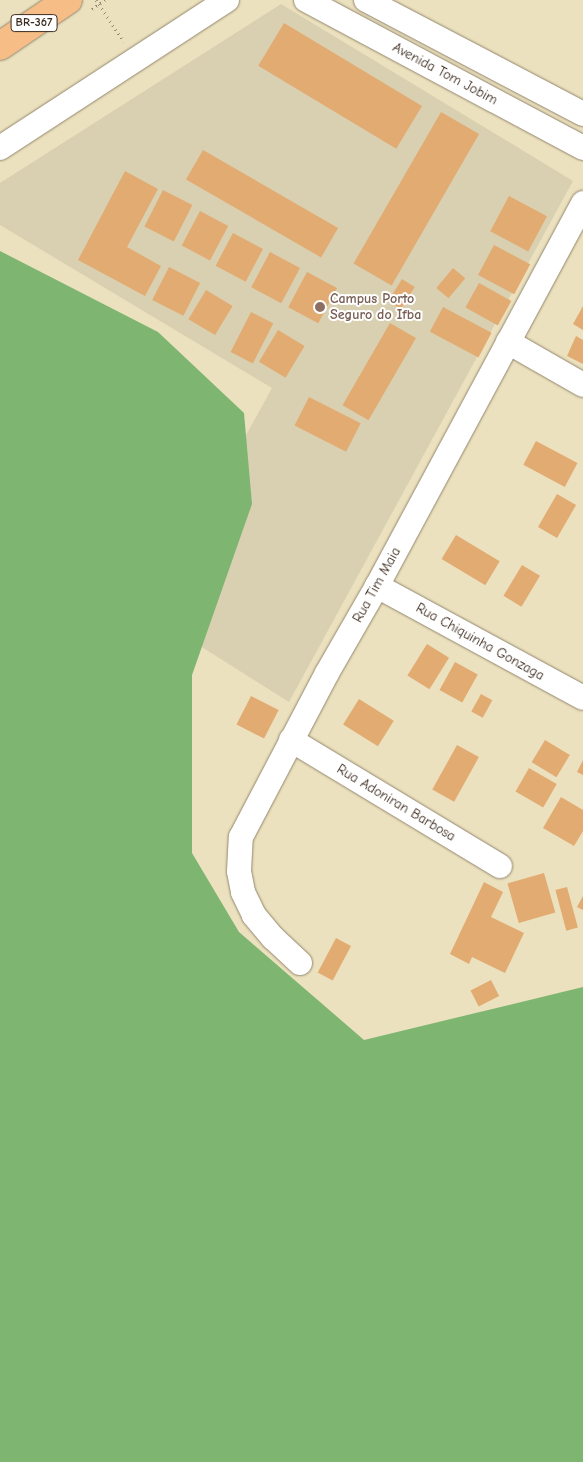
<!DOCTYPE html>
<html>
<head>
<meta charset="utf-8">
<style>
	body { margin:0 }
	#map { position:relative; width:583px; height:1462px; overflow:hidden; background:#ebe1be; font-family:"Comic Neue",sans-serif }
	div>[style] { position:absolute }
	[style*='--x'] { left:calc(var(--x)*1px); top:calc(var(--y)*1px); width:calc(var(--w)*1px); rotate:calc(var(--a)*1deg) }
	.built>* { inset:0; background:#d9d0b1 }
	.forest>* { inset:0; background:#7eb571 }
	.building>* { inset:0; background:#e2ab72; transform-origin:0 0 }
	.path>* { height:3px; margin-top:-1.5px; transform-origin:0; background:repeating-linear-gradient(90deg,#93866e 0 1px,transparent 0 5px) }
	.roads { filter:drop-shadow(0 0 1px #93866e) drop-shadow(0 0 1px #93866e) }
	.minor>* { height:24px; margin:-12px; padding:0 12px; transform-origin:12px; border-radius:12px; background:#fff }
	.major>* { height:28px; margin:-14px; padding:0 14px; transform-origin:14px; border-radius:14px; background:#f6be86 }
	.dots>* { width:14px; height:14px; translate:-50% -50%; box-sizing:border-box; border:2px solid #fff; border-radius:50% }
	span { translate:-50% -50%; white-space:nowrap; text-align:center; line-height:1.15; -webkit-text-stroke:4px #fff; paint-order:stroke }
	.shield-label span { padding:1px 4px; background:#fff; border:1px solid; border-radius:4px; -webkit-text-stroke-width:0 }
	.shield-label { font-size:12px; color:#3b2a1e; font-weight:700 }
	.street-label { font-size:14px; color:#3b2a1e }
	.education-label { font-size:14px; color:#785e54; font-weight:700 }
	.left { translate:0 -50%; text-align:left }
</style>
</head>
<body>
<div id="map">
	<div class="built">
		<i style="clip-path:polygon(281px 4px,573px 181px,289px 702px,148px 613px,272px 388px,0 225px,0 183px)"></i>
	</div>
	<div class="forest">
		<i style="clip-path:polygon(0 251px,158px 332px,244px 413px,252px 504px,192px 675px,192px 853px,239px 932px,364px 1040px,583px 987px,583px 1462px,0 1462px)"></i>
	</div>
	<div class="building">
		<i style="left:284px;top:23px;width:161px;height:50px;rotate:31deg"></i>
		<i style="left:441px;top:112px;width:44px;height:175px;rotate:30deg"></i>
		<i style="left:203px;top:150px;width:156px;height:34px;rotate:30deg"></i>
		<i style="clip-path:polygon(125px 171px,158px 189px,127px 247px,161px 266px,145px 296px,78px 260px)"></i>
		<i style="left:163px;top:190px;width:33px;height:41px;rotate:27deg"></i>
		<i style="left:509px;top:196px;width:43px;height:40px;rotate:28deg"></i>
		<i style="left:200px;top:211px;width:32px;height:39px;rotate:28deg"></i>
		<i style="left:233px;top:233px;width:34px;height:37px;rotate:28deg"></i>
		<i style="left:494px;top:245px;width:41px;height:34px;rotate:28deg"></i>
		<i style="left:270px;top:252px;width:34px;height:40px;rotate:28deg"></i>
		<i style="left:169px;top:267px;width:35px;height:37px;rotate:27deg"></i>
		<i style="left:453px;top:268px;width:16px;height:26px;rotate:40deg"></i>
		<i style="left:307px;top:272px;width:34px;height:40px;rotate:28deg"></i>
		<i style="left:402px;top:279px;width:15px;height:26px;rotate:32deg"></i>
		<i style="left:479px;top:283px;width:37px;height:28px;rotate:29deg"></i>
		<i style="left:206px;top:290px;width:31px;height:34px;rotate:31deg"></i>
		<i style="clip-path:polygon(583px 306px,583px 330px,573px 324px)"></i>
		<i style="left:443px;top:307px;width:55px;height:28px;rotate:28deg"></i>
		<i style="left:251px;top:312px;width:25px;height:45px;rotate:27deg"></i>
		<i style="left:390px;top:323px;width:30px;height:95px;rotate:30deg"></i>
		<i style="left:278px;top:330px;width:31px;height:37px;rotate:31deg"></i>
		<i style="clip-path:polygon(576px 336px,583px 340px,583px 364px,567px 356px)"></i>
		<i style="left:309px;top:397px;width:58px;height:32px;rotate:27deg"></i>
		<i style="left:536px;top:441px;width:47px;height:27px;rotate:28deg"></i>
		<i style="left:557px;top:494px;width:22px;height:38px;rotate:30deg"></i>
		<i style="left:456px;top:535px;width:51px;height:28px;rotate:31deg"></i>
		<i style="left:522px;top:565px;width:21px;height:36px;rotate:31deg"></i>
		<i style="left:427px;top:644px;width:26px;height:37px;rotate:32deg"></i>
		<i style="left:455px;top:662px;width:26px;height:32px;rotate:29deg"></i>
		<i style="left:481px;top:694px;width:13px;height:20px;rotate:29deg"></i>
		<i style="left:251px;top:696px;width:31px;height:32px;rotate:27deg"></i>
		<i style="left:359px;top:699px;width:41px;height:30px;rotate:32deg"></i>
		<i style="left:545px;top:740px;width:29px;height:26px;rotate:31deg"></i>
		<i style="left:457px;top:745px;width:25px;height:51px;rotate:29deg"></i>
		<i style="clip-path:polygon(583px 760px,583px 775px,577px 772px)"></i>
		<i style="left:529px;top:768px;width:32px;height:27px;rotate:30deg"></i>
		<i style="clip-path:polygon(561px 797px,583px 810px,583px 831px,574px 846px,543px 828px)"></i>
		<i style="left:544px;top:873px;width:41px;height:38px;rotate:74deg"></i>
		<i style="clip-path:polygon(484px 882px,503px 892px,491px 917px,524px 933px,505px 973px,472px 957px,469px 964px,450px 954px)"></i>
		<i style="left:567px;top:887px;width:42px;height:12px;rotate:75deg"></i>
		<i style="clip-path:polygon(583px 896px,583px 910px,577px 907px)"></i>
		<i style="left:336px;top:938px;width:17px;height:39px;rotate:28deg"></i>
		<i style="left:491px;top:980px;width:18px;height:23px;rotate:63deg"></i>
	</div>
	<div class="path">
		<i style="--x:96;--y:0;--w:50;--a:56.3"></i>
		<i style="--x:92;--y:9;--w:16;--a:-35"></i>
	</div>
	<div class="roads">
		<div class="minor">
			<i style="--x:306;--y:0;--w:314;--a:28.1"></i>
			<i style="--x:366;--y:0;--w:245;--a:27.7"></i>
			<i style="--x:0;--y:148;--w:271;--a:-33.1"></i>
			<i style="--x:508;--y:342;--w:86;--a:29.8"></i>
			<i style="--x:377;--y:586;--w:234;--a:28.5"></i>
			<i style="--x:291;--y:740;--w:244;--a:31.1"></i>
			<i style="--x:300;--y:963;--w:37;--a:-137"></i>
			<i style="--x:273;--y:938;--w:30;--a:-130"></i>
			<i style="--x:254;--y:915;--w:25;--a:-116"></i>
			<i style="--x:243;--y:892;--w:21;--a:-101"></i>
			<i style="--x:239;--y:871;--w:34;--a:-87"></i>
			<i style="--x:241;--y:837;--w:185;--a:-62.3"></i>
			<i style="--x:327;--y:673;--w:100;--a:-60.1"></i>
			<i style="--x:377;--y:586;--w:435;--a:-61.7"></i>
		</div>
		<div class="major">
			<i style="--x:0;--y:46;--w:82;--a:-34.1"></i>
		</div>
	</div>
	<div class="dots">
		<i style="left:320px;top:307px;background:#8d6e63"></i>
	</div>
	<div class="shield-label">
		<span style="left:34px;top:23px">BR-367</span>
	</div>
	<div class="street-label">
		<span style="left:445px;top:74px;rotate:28deg">Avenida Tom Jobim</span>
		<span style="left:377px;top:585px;rotate:-61deg">Rua Tim Maia</span>
		<span style="left:480px;top:642px;rotate:29deg">Rua Chiquinha Gonzaga</span>
		<span style="left:396px;top:803px;rotate:31deg">Rua Adoniran Barbosa</span>
	</div>
	<div class="education-label">
		<span class="left" style="left:330px;top:307px">Campus Porto<br>Seguro do Ifba</span>
	</div>
</div>
</body>
</html>
